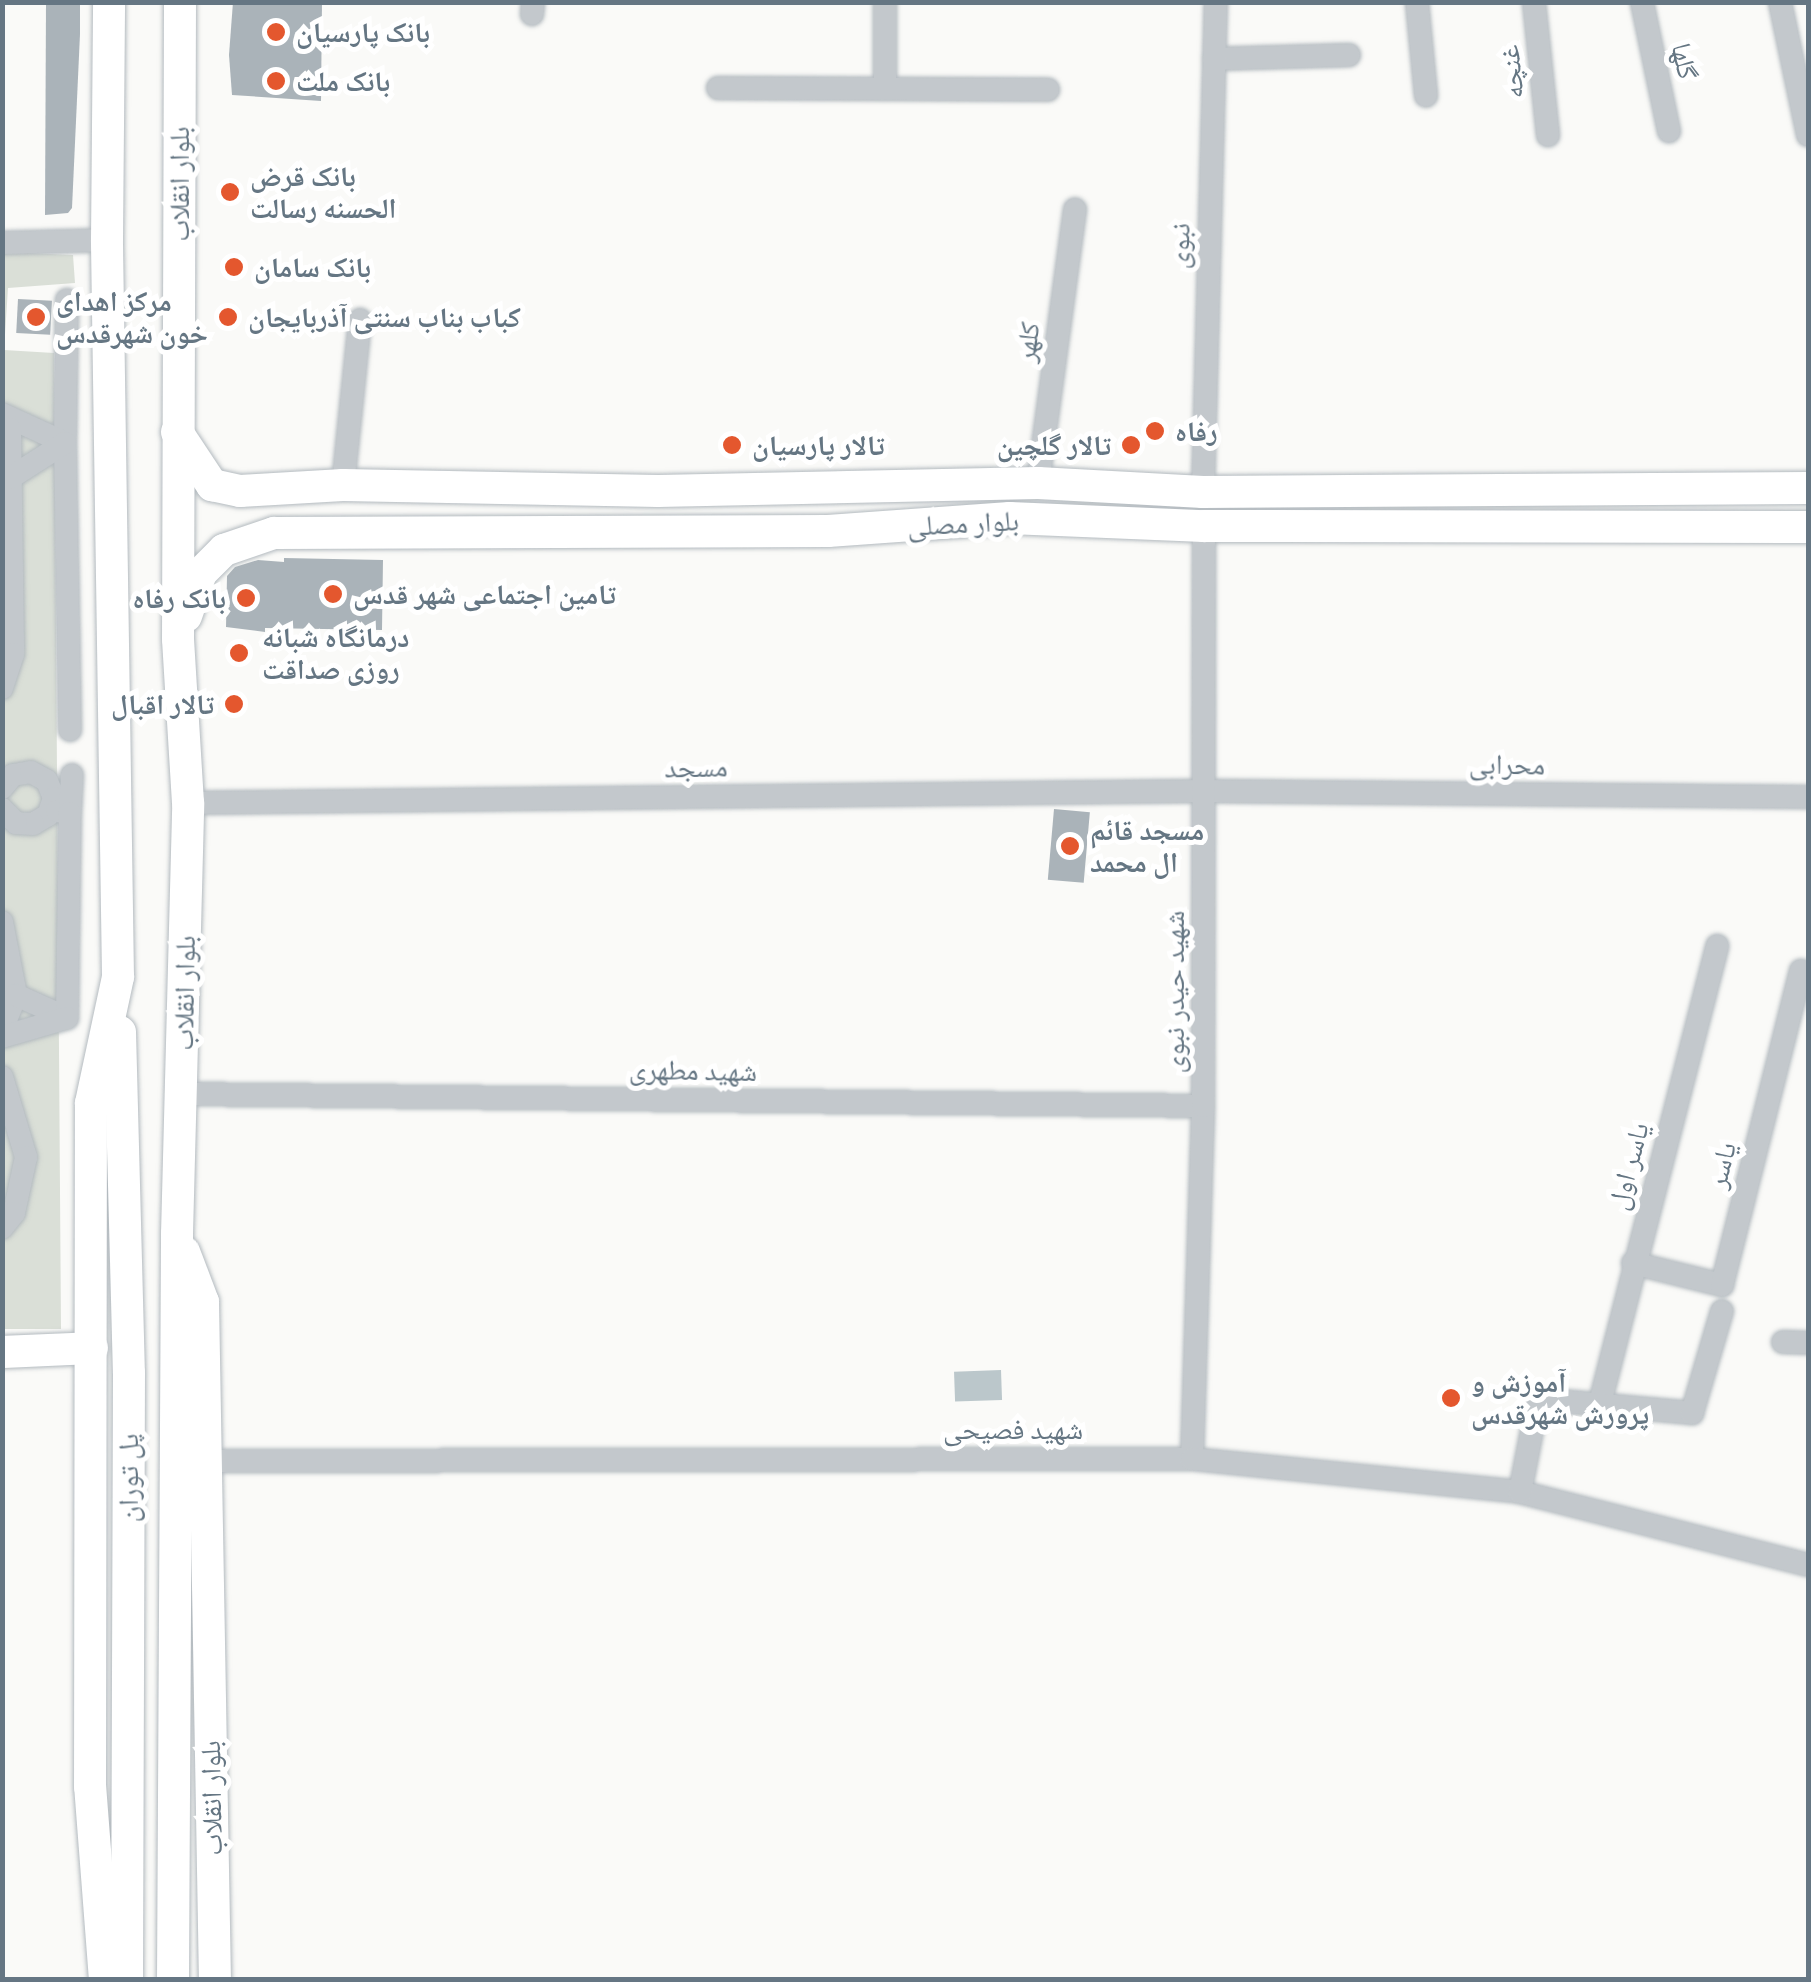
<!DOCTYPE html>
<html>
<head>
<meta charset="utf-8">
<style>
	body { margin:0 }
	#map { position:relative; width:1811px; height:1982px; overflow:hidden; background:#fafaf8; font-family:"Titillium Web","Noto Naskh Arabic",sans-serif }
	div>[style] { position:absolute }
	[style*='--x'] { left:calc(var(--x)*1px); top:calc(var(--y)*1px); width:calc(var(--w)*1px); rotate:calc(var(--a)*1deg) }
	.green>* { inset:0; background:#dadfd7 }
	.water>* { inset:0; background:#bbc7cb; transform-origin:0 0 }
	.building>* { inset:0; background:#aab3b9; transform-origin:0 0 }
	.roads { filter:drop-shadow(0 0 2px #b3babf) drop-shadow(0 0 2px #b3babf) }
	.street>* { height:22px; margin:-11px; padding:0 11px; transform-origin:11px; border-radius:11px; background:#c3c8cc }
	.secondary>* { height:32px; margin:-16px; padding:0 16px; transform-origin:16px; border-radius:16px; background:#fff }
	.dots>* { width:28px; height:28px; translate:-50% -50%; box-sizing:border-box; border:5px solid #fff; border-radius:50% }
	span { translate:-50% -50%; white-space:nowrap; text-align:center; line-height:1.15; -webkit-text-stroke:10px #fff; paint-order:stroke }
	.poi-label { font-size:28px; color:#657683; font-weight:700 }
	.left { translate:0 -50%; text-align:left }
	.right { translate:-100% -50%; text-align:right }
	.street-label { font-size:28px; color:#657683 }
	.frame { position:absolute; inset:0; border:5px solid #657683; pointer-events:none }
</style>
</head>
<body>
<div id="map">
	<div class="green">
		<i style="clip-path:polygon(28px 253px,73px 255px,75px 283px,8px 288px,4px 350px,54px 353px,61px 1329px,3px 1329px,2px 254px)"></i>
	</div>
	<div class="water">
		<i style="left:1001px;top:1370px;width:30px;height:47px;rotate:88deg"></i>
	</div>
	<div class="building">
		<i style="clip-path:polygon(46px 2px,80px 2px,80px 34px,72px 208px,68px 213px,45px 215px)"></i>
		<i style="clip-path:polygon(233px 2px,322px 2px,321px 101px,232px 95px,229px 55px)"></i>
		<i style="left:18px;top:299px;width:34px;height:34px;rotate:3deg"></i>
		<i style="clip-path:polygon(284px 558px,383px 560px,382px 630px,265px 628px,265px 632px,226px 627px,227px 576px,235px 567px,258px 560px,284px 562px)"></i>
		<i style="left:1054px;top:809px;width:36px;height:71px;rotate:5deg"></i>
	</div>
	<div class="roads">
		<div class="street">
			<i style="--x:1417;--y:2;--w:94;--a:84.5"></i>
			<i style="--x:1534;--y:2;--w:134;--a:84"></i>
			<i style="--x:1642;--y:2;--w:132;--a:78.2"></i>
			<i style="--x:1780;--y:2;--w:136;--a:78.1"></i>
			<i style="--x:532;--y:14;--w:12;--a:-85"></i>
			<i style="--x:1214;--y:59;--w:135;--a:-1.7"></i>
			<i style="--x:718;--y:88;--w:330;--a:0.3"></i>
			<i style="--x:885;--y:89;--w:87;--a:-90"></i>
			<i style="--x:2;--y:243;--w:105;--a:-1.6"></i>
			<i style="--x:67;--y:300;--w:143;--a:90.8"></i>
			<i style="--x:65;--y:443;--w:287;--a:89"></i>
			<i style="--x:2;--y:414;--w:69;--a:24.7"></i>
			<i style="--x:2;--y:415;--w:16;--a:60"></i>
			<i style="--x:10;--y:429;--w:225;--a:89.2"></i>
			<i style="--x:13;--y:654;--w:36;--a:108"></i>
			<i style="--x:10;--y:478;--w:65;--a:-32.5"></i>
			<i style="--x:1038;--y:483;--w:276;--a:-82.3"></i>
			<i style="--x:343;--y:485;--w:166;--a:-84.1"></i>
			<i style="--x:1203;--y:492;--w:490;--a:-88.5"></i>
			<i style="--x:2;--y:788;--w:17;--a:-50"></i>
			<i style="--x:13;--y:775;--w:18;--a:-9"></i>
			<i style="--x:31;--y:772;--w:18;--a:29"></i>
			<i style="--x:47;--y:781;--w:18;--a:68"></i>
			<i style="--x:54;--y:798;--w:18;--a:109"></i>
			<i style="--x:48;--y:815;--w:17;--a:149"></i>
			<i style="--x:33;--y:824;--w:17;--a:-177"></i>
			<i style="--x:16;--y:823;--w:20;--a:-135"></i>
			<i style="--x:188;--y:803;--w:1017;--a:-0.68"></i>
			<i style="--x:1205;--y:791;--w:603;--a:0.57"></i>
			<i style="--x:57;--y:811;--w:13;--a:9"></i>
			<i style="--x:70;--y:813;--w:38;--a:-87"></i>
			<i style="--x:2;--y:922;--w:74;--a:79.1"></i>
			<i style="--x:2;--y:1030;--w:38;--a:-68"></i>
			<i style="--x:16;--y:995;--w:56;--a:24.3"></i>
			<i style="--x:67;--y:1018;--w:205;--a:-89.2"></i>
			<i style="--x:2;--y:1037;--w:68;--a:-16.3"></i>
			<i style="--x:2;--y:1077;--w:84;--a:73.3"></i>
			<i style="--x:26;--y:1157;--w:57;--a:102.1"></i>
			<i style="--x:14;--y:1213;--w:19;--a:129"></i>
			<i style="--x:182;--y:1094;--w:1021;--a:0.67"></i>
			<i style="--x:1633;--y:1263;--w:92;--a:13.9"></i>
			<i style="--x:1722;--y:1285;--w:324;--a:-75.9"></i>
			<i style="--x:1783;--y:1342;--w:25;--a:2"></i>
			<i style="--x:1600;--y:1403;--w:472;--a:-75.6"></i>
			<i style="--x:1192;--y:1459;--w:353;--a:-88.2"></i>
			<i style="--x:1203;--y:1106;--w:580;--a:-89.9"></i>
			<i style="--x:207;--y:1461;--w:985;--a:-0.12"></i>
			<i style="--x:1192;--y:1459;--w:330;--a:5.7"></i>
			<i style="--x:1520;--y:1492;--w:297;--a:14.2"></i>
			<i style="--x:1520;--y:1492;--w:95;--a:-79"></i>
			<i style="--x:1538;--y:1399;--w:155;--a:5.2"></i>
			<i style="--x:1692;--y:1413;--w:106;--a:-73.6"></i>
		</div>
		<div class="secondary">
			<i style="--x:177;--y:432;--w:64;--a:56.6"></i>
			<i style="--x:212;--y:485;--w:29;--a:12"></i>
			<i style="--x:240;--y:491;--w:103;--a:-3.3"></i>
			<i style="--x:343;--y:485;--w:315;--a:1.1"></i>
			<i style="--x:658;--y:491;--w:380;--a:-1.2"></i>
			<i style="--x:1038;--y:483;--w:165;--a:3.1"></i>
			<i style="--x:1203;--y:492;--w:605;--a:-0.38"></i>
			<i style="--x:186;--y:616;--w:46;--a:-70.8"></i>
			<i style="--x:201;--y:573;--w:33;--a:-45"></i>
			<i style="--x:224;--y:550;--w:53;--a:-18.8"></i>
			<i style="--x:274;--y:533;--w:554;--a:-0.21"></i>
			<i style="--x:828;--y:531;--w:182;--a:-4.1"></i>
			<i style="--x:1010;--y:518;--w:194;--a:2.4"></i>
			<i style="--x:1204;--y:526;--w:604;--a:0.09"></i>
			<i style="--x:120;--y:1032;--w:341;--a:88.5"></i>
			<i style="--x:129;--y:1373;--w:607;--a:90.19"></i>
			<i style="--x:184;--y:1252;--w:53;--a:69.2"></i>
			<i style="--x:203;--y:1302;--w:678;--a:88.99"></i>
			<i style="--x:2;--y:1352;--w:90;--a:-2.5"></i>
			<i style="--x:105;--y:1980;--w:194;--a:-94.4"></i>
			<i style="--x:90;--y:1787;--w:684;--a:-89.92"></i>
			<i style="--x:91;--y:1103;--w:129;--a:-77.9"></i>
			<i style="--x:118;--y:977;--w:737;--a:-90.86"></i>
			<i style="--x:107;--y:240;--w:238;--a:-89.5"></i>
			<i style="--x:173;--y:1980;--w:746;--a:-89.69"></i>
			<i style="--x:177;--y:1234;--w:431;--a:-88.5"></i>
			<i style="--x:188;--y:803;--w:164;--a:-93.5"></i>
			<i style="--x:178;--y:639;--w:637;--a:-89.82"></i>
		</div>
	</div>
	<div class="dots">
		<i style="left:276px;top:32px;background:#e4572e"></i>
		<i style="left:276px;top:81px;background:#e4572e"></i>
		<i style="left:230px;top:192px;background:#e4572e"></i>
		<i style="left:234px;top:267px;background:#e4572e"></i>
		<i style="left:36px;top:317px;background:#e4572e"></i>
		<i style="left:228px;top:317px;background:#e4572e"></i>
		<i style="left:1155px;top:431px;background:#e4572e"></i>
		<i style="left:732px;top:445px;background:#e4572e"></i>
		<i style="left:1131px;top:445px;background:#e4572e"></i>
		<i style="left:333px;top:594px;background:#e4572e"></i>
		<i style="left:246px;top:598px;background:#e4572e"></i>
		<i style="left:239px;top:653px;background:#e4572e"></i>
		<i style="left:234px;top:704px;background:#e4572e"></i>
		<i style="left:1070px;top:846px;background:#e4572e"></i>
		<i style="left:1451px;top:1398px;background:#e4572e"></i>
	</div>
	<div class="poi-label">
		<span class="left" style="left:296px;top:32px">بانک پارسیان</span>
		<span class="left" style="left:296px;top:81px">بانک ملت</span>
		<span class="left" style="left:250px;top:192px">بانک قرض<br>الحسنه رسالت</span>
		<span class="left" style="left:254px;top:267px">بانک سامان</span>
		<span class="left" style="left:56px;top:317px">مرکز اهدای<br>خون شهرقدس</span>
		<span class="left" style="left:248px;top:317px">کباب بناب سنتی آذربایجان</span>
		<span class="left" style="left:1175px;top:431px">رفاه</span>
		<span class="left" style="left:752px;top:445px">تالار پارسیان</span>
		<span class="right" style="left:1111px;top:445px">تالار گلچین</span>
		<span class="left" style="left:353px;top:594px">تامین اجتماعی شهر قدس</span>
		<span class="right" style="left:226px;top:598px">بانک رفاه</span>
		<span class="left" style="left:262px;top:653px">درمانگاه شبانه<br>روزی صداقت</span>
		<span class="right" style="left:214px;top:704px">تالار اقبال</span>
		<span class="left" style="left:1090px;top:846px">مسجد قائم<br>ال محمد</span>
		<span class="left" style="left:1471px;top:1398px">آموزش و<br>پرورش شهرقدس</span>
	</div>
	<div class="street-label">
		<span style="left:1685px;top:61px;rotate:78deg">گلها</span>
		<span style="left:1511px;top:72px;rotate:-96deg">غنچه</span>
		<span style="left:179px;top:184px;rotate:-90deg">بلوار انقلاب</span>
		<span style="left:1179px;top:246px;rotate:-88deg">نبوی</span>
		<span style="left:1027px;top:342px;rotate:-82deg">کلهر</span>
		<span style="left:963px;top:523px;rotate:-3deg">بلوار مصلی</span>
		<span style="left:1507px;top:764px;rotate:1deg">محرابی</span>
		<span style="left:696px;top:767px;rotate:-1deg">مسجد</span>
		<span style="left:1174px;top:992px;rotate:-90deg">شهید حیدر نبوی</span>
		<span style="left:184px;top:993px;rotate:-89deg">بلوار انقلاب</span>
		<span style="left:693px;top:1070px;rotate:1deg">شهید مطهری</span>
		<span style="left:1721px;top:1165px;rotate:-76deg">یاسر</span>
		<span style="left:1628px;top:1166px;rotate:-75deg">یاسر اول</span>
		<span style="left:1013px;top:1429px">شهید فصیحی</span>
		<span style="left:128px;top:1478px;rotate:-90deg">پل توران</span>
		<span style="left:211px;top:1798px;rotate:-91deg">بلوار انقلاب</span>
	</div>
	<div class="frame"></div>
</div>
</body>
</html>
